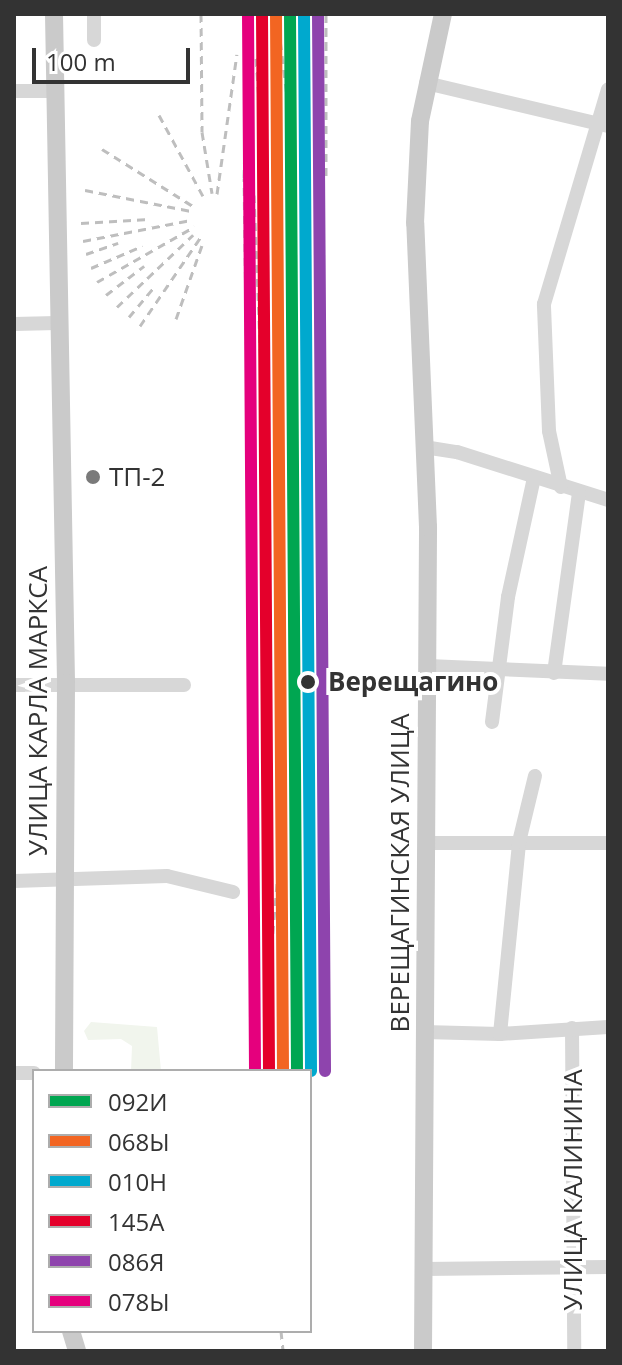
<!DOCTYPE html>
<html>
<head>
<meta charset="utf-8">
<style>
	body { margin:0 }
	#map { position:relative; width:622px; height:1365px; overflow:hidden; background:#fff; font-family:"Open Sans",sans-serif }
	div>[style] { position:absolute }
	[style*='--x'] { left:calc(var(--x)*1px); top:calc(var(--y)*1px); width:calc(var(--w)*1px); rotate:calc(var(--a)*1deg) }
	.green>* { inset:0; background:#f1f5ed }
	.minor>* { height:14px; margin:-7px; padding:0 7px; transform-origin:7px; border-radius:7px; background:#d7d7d7 }
	.major>* { height:18px; margin:-9px; padding:0 9px; transform-origin:9px; border-radius:9px; background:#cacaca }
	.rail>* { height:3px; margin-top:-1.5px; transform-origin:0; background:repeating-linear-gradient(90deg,#bebebe 0 8px,transparent 0 14px) }
	.rail-1>* { height:12px; margin:-6px; padding:0 6px; transform-origin:6px; border-radius:6px; background:#00a651 }
	.rail-2>* { height:12px; margin:-6px; padding:0 6px; transform-origin:6px; border-radius:6px; background:#f26522 }
	.rail-3>* { height:12px; margin:-6px; padding:0 6px; transform-origin:6px; border-radius:6px; background:#00a9ce }
	.rail-4>* { height:12px; margin:-6px; padding:0 6px; transform-origin:6px; border-radius:6px; background:#e4002b }
	.rail-5>* { height:12px; margin:-6px; padding:0 6px; transform-origin:6px; border-radius:6px; background:#8e44ad }
	.rail-6>* { height:12px; margin:-6px; padding:0 6px; transform-origin:6px; border-radius:6px; background:#e5007d }
	.dots>* { width:22px; height:22px; translate:-50% -50%; box-sizing:border-box; border:4px solid #fff; border-radius:50% }
	span { translate:-50% -50%; white-space:nowrap; text-align:center; line-height:1.15; -webkit-text-stroke:8px #fff; paint-order:stroke }
	.poi-label { font-size:26px; color:#333 }
	.left { translate:0 -50%; text-align:left }
	.stop-label { font-size:26px; color:#333; font-weight:700 }
	.street-label { font-size:26px; color:#333 }
	.frame { position:absolute; inset:0; border:16px solid #333; pointer-events:none }
	.legend { position:absolute; left:32px; top:1069px; width:280px; height:264px; box-sizing:border-box; background:#fff; border:2px solid #adadad; margin:0; padding:10px 14px; list-style:none; font-size:24px; color:#333 }
	.legend li { display:flex; align-items:center; gap:16px; height:40px }
	.legend b { width:40px; border:2px solid #adadad }
	.scale { position:absolute; left:32px; top:48px; width:158px; height:36px; box-sizing:border-box; border:4px solid #333; border-top:0; padding-left:10px; font-size:24px; line-height:28px; white-space:nowrap; color:#333; -webkit-text-stroke:6px #fff; paint-order:stroke }
</style>
</head>
<body>
<div id="map">
	<div class="green">
		<i style="clip-path:polygon(91px 1022px,157px 1027px,161px 1071px,131px 1071px,132px 1046px,121px 1039px,88px 1040px,84px 1031px)"></i>
	</div>
	<div class="minor">
		<i style="--x:94;--y:40;--w:26;--a:-90"></i>
		<i style="--x:426;--y:83;--w:187;--a:13.3"></i>
		<i style="--x:14;--y:91;--w:41;--a:0"></i>
		<i style="--x:14;--y:324;--w:43;--a:-1.3"></i>
		<i style="--x:424;--y:447;--w:33;--a:9"></i>
		<i style="--x:457;--y:452;--w:158;--a:17.6"></i>
		<i style="--x:561;--y:487;--w:57;--a:-102.1"></i>
		<i style="--x:549;--y:431;--w:127;--a:-92.3"></i>
		<i style="--x:544;--y:304;--w:224;--a:-73.4"></i>
		<i style="--x:428;--y:666;--w:180;--a:2.5"></i>
		<i style="--x:554;--y:673;--w:182;--a:-82.1"></i>
		<i style="--x:14;--y:685;--w:170;--a:0"></i>
		<i style="--x:492;--y:722;--w:126;--a:-82.7"></i>
		<i style="--x:508;--y:597;--w:122;--a:-77.7"></i>
		<i style="--x:426;--y:843;--w:182;--a:0"></i>
		<i style="--x:14;--y:881;--w:153;--a:-1.9"></i>
		<i style="--x:167;--y:876;--w:68;--a:13.6"></i>
		<i style="--x:572;--y:1028;--w:323;--a:89.6"></i>
		<i style="--x:424;--y:1032;--w:76;--a:1.5"></i>
		<i style="--x:500;--y:1034;--w:108;--a:-3.7"></i>
		<i style="--x:500;--y:1034;--w:193;--a:-84.3"></i>
		<i style="--x:519;--y:842;--w:68;--a:-76.4"></i>
		<i style="--x:14;--y:1073;--w:20;--a:0"></i>
		<i style="--x:424;--y:1269;--w:184;--a:-0.6"></i>
	</div>
	<div class="major">
		<i style="--x:54;--y:14;--w:669;--a:88.97"></i>
		<i style="--x:66;--y:683;--w:388;--a:90.3"></i>
		<i style="--x:71;--y:1331;--w:21;--a:73"></i>
		<i style="--x:423;--y:1351;--w:824;--a:-89.65"></i>
		<i style="--x:428;--y:527;--w:304;--a:-92.4"></i>
		<i style="--x:415;--y:223;--w:102;--a:-87.2"></i>
		<i style="--x:420;--y:121;--w:109;--a:-77.9"></i>
	</div>
	<div class="rail">
		<i style="--x:201;--y:14;--w:118;--a:89.5"></i>
		<i style="--x:202;--y:132;--w:62;--a:80.7"></i>
		<i style="--x:277;--y:14;--w:109;--a:83.1"></i>
		<i style="--x:326;--y:14;--w:162;--a:90"></i>
		<i style="--x:256;--y:58;--w:159;--a:86"></i>
		<i style="--x:159;--y:115;--w:92;--a:61.5"></i>
		<i style="--x:102;--y:149;--w:107;--a:32.1"></i>
		<i style="--x:85;--y:190;--w:108;--a:11.2"></i>
		<i style="--x:217;--y:194;--w:141;--a:-81.9"></i>
		<i style="--x:254;--y:195;--w:197;--a:87.7"></i>
		<i style="--x:81;--y:223;--w:68;--a:-3.4"></i>
		<i style="--x:83;--y:241;--w:110;--a:-11"></i>
		<i style="--x:86;--y:254;--w:34;--a:-19"></i>
		<i style="--x:91;--y:268;--w:56;--a:-23.3"></i>
		<i style="--x:97;--y:282;--w:112;--a:-29.6"></i>
		<i style="--x:106;--y:295;--w:48;--a:-37.3"></i>
		<i style="--x:117;--y:307;--w:105;--a:-43.5"></i>
		<i style="--x:129;--y:317;--w:40;--a:-50"></i>
		<i style="--x:176;--y:319;--w:78;--a:-70.6"></i>
		<i style="--x:140;--y:326;--w:110;--a:-55.7"></i>
		<i style="--x:247;--y:391;--w:213;--a:-90.8"></i>
		<i style="--x:244;--y:178;--w:164;--a:-88.3"></i>
		<i style="--x:279;--y:988;--w:83;--a:89.3"></i>
		<i style="--x:267;--y:1071;--w:82;--a:-89.3"></i>
		<i style="--x:268;--y:989;--w:201;--a:-85.1"></i>
		<i style="--x:281;--y:1331;--w:20;--a:84"></i>
	</div>
	<div class="rail-1">
		<i style="--x:290;--y:14;--w:1057;--a:89.62"></i>
	</div>
	<div class="rail-2">
		<i style="--x:276;--y:14;--w:1057;--a:89.62"></i>
	</div>
	<div class="rail-3">
		<i style="--x:304;--y:14;--w:1057;--a:89.62"></i>
	</div>
	<div class="rail-4">
		<i style="--x:262;--y:14;--w:1057;--a:89.62"></i>
	</div>
	<div class="rail-5">
		<i style="--x:318;--y:14;--w:1057;--a:89.62"></i>
	</div>
	<div class="rail-6">
		<i style="--x:248;--y:14;--w:1057;--a:89.62"></i>
	</div>
	<div class="dots">
		<i style="left:93px;top:477px;background:#7a7a7a"></i>
		<i style="left:308px;top:682px;background:#333"></i>
	</div>
	<div class="poi-label">
		<span class="left" style="left:109px;top:477px">ТП-2</span>
	</div>
	<div class="stop-label">
		<span class="left" style="left:328px;top:682px">Верещагино</span>
	</div>
	<div class="street-label">
		<span style="left:38px;top:711px;rotate:-90deg">УЛИЦА КАРЛА МАРКСА</span>
		<span style="left:400px;top:873px;rotate:-90deg">ВЕРЕЩАГИНСКАЯ УЛИЦА</span>
		<span style="left:573px;top:1190px;rotate:-90deg">УЛИЦА КАЛИНИНА</span>
	</div>
	<div class="frame"></div>
	<ul class="legend">
	<li><b style="height:10px;background:#00a651"></b>092И</li>
	<li><b style="height:10px;background:#f26522"></b>068Ы</li>
	<li><b style="height:10px;background:#00a9ce"></b>010Н</li>
	<li><b style="height:10px;background:#e4002b"></b>145А</li>
	<li><b style="height:10px;background:#8e44ad"></b>086Я</li>
	<li><b style="height:10px;background:#e5007d"></b>078Ы</li>
	</ul>
	<div class="scale">100 m</div>
</div>
</body>
</html>
